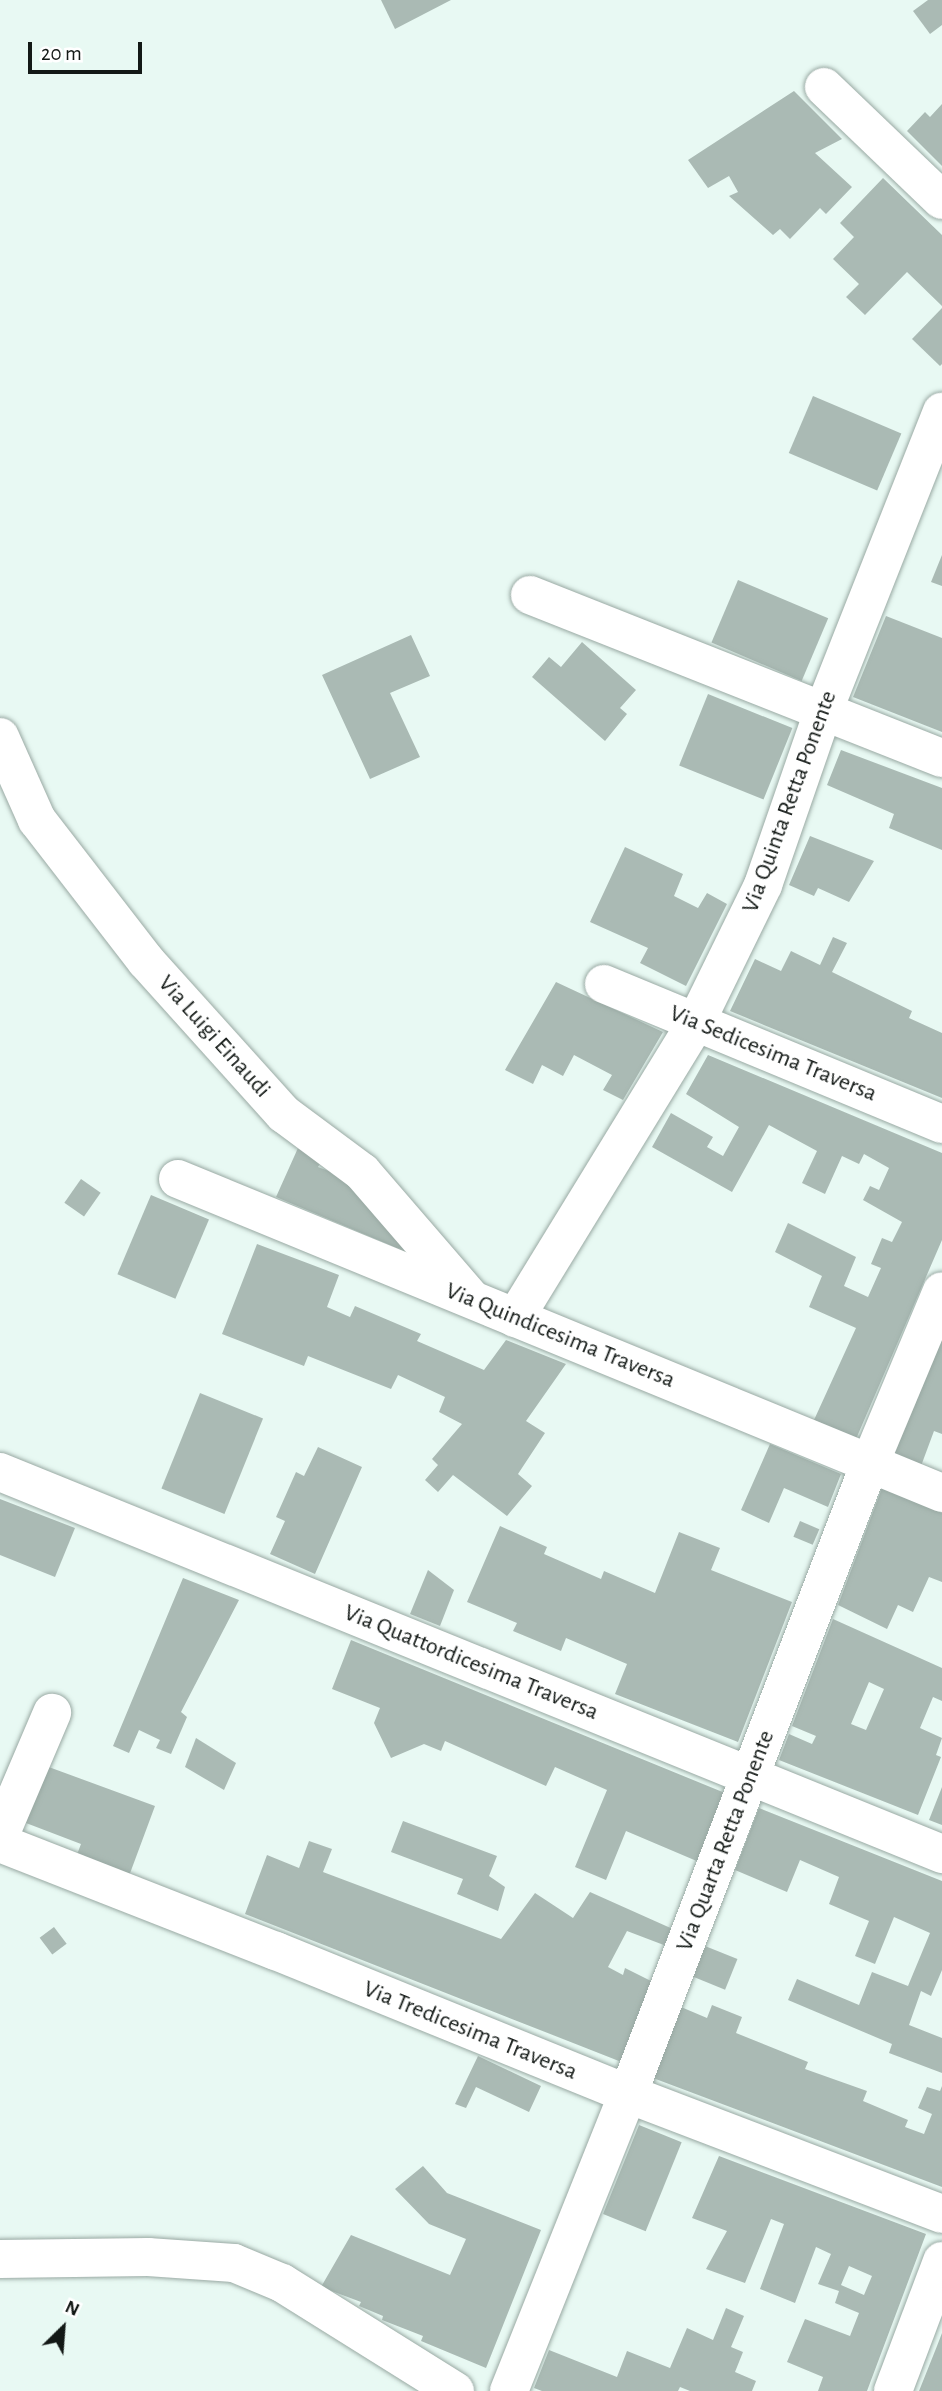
<!DOCTYPE html>
<html>
<head>
<meta charset="utf-8">
<style>
	body { margin:0 }
	#map { position:relative; width:942px; height:2391px; overflow:hidden; background:#e8f9f3; font-family:"Alegreya Sans",sans-serif }
	div>[style] { position:absolute }
	[style*='--x'] { left:calc(var(--x)*1px); top:calc(var(--y)*1px); width:calc(var(--w)*1px); rotate:calc(var(--a)*1deg) }
	.building>* { inset:0; background:#aabab4; transform-origin:0 0 }
	.roads { filter:drop-shadow(0 0 2px #99a9a3) drop-shadow(0 0 2px #99a9a3) }
	.minor>* { height:38px; margin:-19px; padding:0 19px; transform-origin:19px; border-radius:19px; background:#fff }
	span { translate:-50% -50%; white-space:nowrap; text-align:center; line-height:1.15; -webkit-text-stroke:5px #fff; paint-order:stroke }
	.street-label { font-size:24px; color:#131916 }
	.north { position:absolute; left:28px; top:2293px; width:70px; height:70px; -webkit-text-stroke:5px #fff; paint-order:stroke; rotate:25deg; font-size:19px; font-weight:700; line-height:28px; text-align:center; color:#131916 }
	.north::after { content:''; display:block; margin:auto; width:24px; height:32px; background:#131916; clip-path:polygon(50% 0,100% 100%,50% 72%,0 100%) }
	.scale { position:absolute; left:28px; top:42px; width:114px; height:32px; box-sizing:border-box; border:4px solid #131916; border-top:0; padding-left:9px; font-size:21px; line-height:24px; white-space:nowrap; color:#131916; -webkit-text-stroke:5px #fff; paint-order:stroke }
</style>
</head>
<body>
<div id="map">
	<div class="building">
		<i style="clip-path:polygon(381px 0,451px 0,395px 29px)"></i>
		<i style="clip-path:polygon(928px 0,942px 0,942px 25px,930px 34px,913px 11px)"></i>
		<i style="clip-path:polygon(794px 91px,842px 139px,815px 153px,852px 187px,826px 214px,820px 208px,790px 239px,780px 229px,773px 235px,729px 196px,738px 192px,729px 176px,708px 188px,688px 160px)"></i>
		<i style="clip-path:polygon(942px 104px,942px 166px,907px 131px,925px 112px,930px 117px)"></i>
		<i style="clip-path:polygon(883px 178px,942px 235px,942px 306px,907px 272px,865px 315px,846px 297px,859px 284px,833px 259px,854px 237px,840px 223px)"></i>
		<i style="clip-path:polygon(942px 308px,942px 364px,940px 366px,912px 339px)"></i>
		<i style="left:813px;top:396px;width:96px;height:62px;rotate:23deg"></i>
		<i style="clip-path:polygon(942px 555px,942px 586px,931px 582px)"></i>
		<i style="left:738px;top:580px;width:98px;height:68px;rotate:23deg"></i>
		<i style="clip-path:polygon(886px 616px,942px 638px,942px 732px,853px 697px)"></i>
		<i style="clip-path:polygon(411px 635px,430px 676px,390px 693px,420px 757px,370px 779px,322px 675px)"></i>
		<i style="clip-path:polygon(582px 642px,636px 690px,620px 708px,627px 714px,605px 741px,532px 677px,549px 657px,561px 667px)"></i>
		<i style="left:708px;top:694px;width:91px;height:77px;rotate:22deg"></i>
		<i style="clip-path:polygon(841px 750px,942px 788px,942px 850px,889px 828px,894px 814px,827px 785px)"></i>
		<i style="clip-path:polygon(810px 836px,874px 861px,849px 902px,818px 888px,814px 896px,789px 885px)"></i>
		<i style="clip-path:polygon(625px 847px,683px 874px,674px 896px,698px 908px,707px 893px,727px 904px,686px 986px,640px 963px,648px 948px,590px 922px)"></i>
		<i style="clip-path:polygon(833px 937px,847px 943px,832px 972px,912px 1011px,909px 1018px,942px 1033px,942px 1098px,730px 1011px,755px 959px,781px 971px,791px 951px,820px 965px)"></i>
		<i style="clip-path:polygon(556px 982px,663px 1032px,623px 1100px,603px 1090px,612px 1075px,574px 1055px,563px 1076px,542px 1065px,533px 1084px,505px 1070px)"></i>
		<i style="clip-path:polygon(708px 1055px,942px 1153px,942px 1240px,856px 1439px,814px 1420px,856px 1328px,809px 1307px,822px 1276px,775px 1252px,788px 1223px,856px 1257px,844px 1286px,868px 1297px,881px 1268px,871px 1264px,882px 1238px,892px 1242px,902px 1222px,863px 1200px,870px 1186px,879px 1190px,889px 1168px,864px 1154px,859px 1164px,842px 1156px,825px 1194px,802px 1183px,817px 1151px,769px 1125px,732px 1192px,652px 1147px,671px 1113px,713px 1137px,707px 1147px,723px 1156px,739px 1127px,686px 1094px)"></i>
		<i style="clip-path:polygon(298px 1148px,322px 1160px,318px 1167px,353px 1180px,416px 1251px,397px 1248px,276px 1197px)"></i>
		<i style="left:81px;top:1179px;width:24px;height:29px;rotate:35deg"></i>
		<i style="left:151px;top:1195px;width:63px;height:86px;rotate:23deg"></i>
		<i style="clip-path:polygon(257px 1244px,339px 1275px,327px 1307px,350px 1317px,355px 1306px,421px 1334px,417px 1341px,484px 1370px,506px 1340px,566px 1364px,526px 1421px,545px 1433px,518px 1474px,532px 1486px,507px 1516px,453px 1475px,438px 1492px,425px 1480px,438px 1465px,432px 1459px,462px 1424px,439px 1412px,445px 1397px,398px 1375px,391px 1389px,308px 1356px,304px 1366px,222px 1334px)"></i>
		<i style="clip-path:polygon(942px 1339px,942px 1434px,934px 1431px,921px 1466px,894px 1455px)"></i>
		<i style="left:200px;top:1393px;width:68px;height:103px;rotate:22deg"></i>
		<i style="clip-path:polygon(770px 1444px,841px 1474px,828px 1507px,784px 1488px,769px 1523px,741px 1510px)"></i>
		<i style="clip-path:polygon(318px 1447px,362px 1467px,315px 1574px,270px 1554px,285px 1521px,276px 1517px,296px 1472px,304px 1476px)"></i>
		<i style="clip-path:polygon(882px 1488px,942px 1513px,942px 1582px,929px 1577px,913px 1612px,898px 1605px,887px 1629px,838px 1605px)"></i>
		<i style="clip-path:polygon(0 1499px,75px 1528px,55px 1577px,0 1555px)"></i>
		<i style="left:800px;top:1521px;width:21px;height:17px;rotate:23deg"></i>
		<i style="clip-path:polygon(500px 1526px,547px 1547px,544px 1554px,601px 1579px,604px 1571px,655px 1593px,679px 1532px,720px 1548px,711px 1570px,792px 1602px,738px 1742px,615px 1694px,627px 1664px,566px 1638px,561px 1651px,513px 1631px,517px 1623px,467px 1602px)"></i>
		<i style="clip-path:polygon(428px 1570px,454px 1590px,440px 1626px,410px 1614px)"></i>
		<i style="clip-path:polygon(183px 1578px,239px 1600px,181px 1712px,187px 1717px,171px 1754px,156px 1748px,160px 1740px,139px 1730px,129px 1753px,113px 1746px)"></i>
		<i style="clip-path:polygon(evenodd,833px 1619px,942px 1668px,942px 1701px,933px 1697px,920px 1728px,942px 1738px,936px 1755px,941px 1757px,918px 1815px,779px 1760px,789px 1734px,812px 1744px,816px 1736px,792px 1726px,833px 1619px,869px 1682px,884px 1689px,866px 1730px,851px 1724px,869px 1682px)"></i>
		<i style="clip-path:polygon(351px 1640px,725px 1793px,699px 1862px,626px 1831px,606px 1880px,575px 1867px,607px 1790px,555px 1767px,546px 1786px,445px 1741px,441px 1751px,424px 1744px,391px 1758px,374px 1723px,380px 1708px,332px 1689px)"></i>
		<i style="clip-path:polygon(196px 1738px,236px 1763px,224px 1790px,185px 1767px)"></i>
		<i style="clip-path:polygon(46px 1766px,155px 1806px,129px 1876px,76px 1857px,81px 1844px,26px 1823px)"></i>
		<i style="clip-path:polygon(942px 1787px,942px 1825px,929px 1820px)"></i>
		<i style="clip-path:polygon(759px 1808px,942px 1881px,942px 1970px,931px 1996px,921px 1991px,909px 2025px,942px 2038px,942px 2073px,889px 2053px,892px 2044px,788px 2000px,797px 1979px,859px 2005px,872px 1972px,908px 1986px,930px 1933px,894px 1917px,875px 1964px,855px 1956px,869px 1921px,829px 1904px,839px 1877px,800px 1860px,787px 1892px,735px 1870px)"></i>
		<i style="clip-path:polygon(403px 1821px,497px 1856px,489px 1876px,505px 1887px,498px 1911px,457px 1894px,463px 1879px,391px 1852px)"></i>
		<i style="clip-path:polygon(309px 1841px,332px 1849px,323px 1872px,501px 1939px,535px 1893px,573px 1918px,590px 1892px,675px 1930px,669px 1947px,627px 1931px,608px 1967px,623px 1975px,625px 1968px,653px 1982px,624px 2063px,245px 1914px,267px 1855px,299px 1868px)"></i>
		<i style="left:54px;top:1927px;width:21px;height:18px;rotate:53deg"></i>
		<i style="left:705px;top:1946px;width:35px;height:33px;rotate:22deg"></i>
		<i style="clip-path:polygon(712px 2005px,742px 2017px,736px 2033px,808px 2062px,805px 2069px,867px 2091px,863px 2101px,908px 2120px,905px 2127px,924px 2134px,932px 2114px,918px 2108px,927px 2087px,940px 2091px,942px 2086px,942px 2187px,653px 2078px,681px 2007px,707px 2018px)"></i>
		<i style="clip-path:polygon(478px 2056px,541px 2086px,529px 2112px,476px 2087px,466px 2108px,455px 2104px)"></i>
		<i style="left:639px;top:2125px;width:46px;height:96px;rotate:22deg"></i>
		<i style="clip-path:polygon(evenodd,719px 2156px,926px 2234px,867px 2391px,818px 2391px,823px 2377px,787px 2362px,805px 2319px,850px 2336px,859px 2313px,835px 2303px,839px 2291px,818px 2284px,831px 2254px,816px 2247px,795px 2303px,760px 2289px,784px 2224px,771px 2219px,745px 2283px,706px 2269px,727px 2231px,692px 2218px,719px 2156px,849px 2266px,872px 2276px,864px 2295px,841px 2285px,849px 2266px)"></i>
		<i style="clip-path:polygon(423px 2166px,447px 2193px,541px 2230px,486px 2368px,421px 2341px,423px 2336px,382px 2320px,383px 2316px,359px 2306px,361px 2302px,321px 2287px,351px 2235px,450px 2275px,466px 2239px,429px 2224px,395px 2189px)"></i>
		<i style="clip-path:polygon(726px 2308px,744px 2316px,731px 2347px,743px 2352px,735px 2372px,756px 2381px,752px 2391px,690px 2391px,680px 2387px,678px 2391px,542px 2391px,534px 2388px,549px 2350px,617px 2377px,627px 2351px,670px 2368px,687px 2328px,713px 2340px)"></i>
		<i style="clip-path:polygon(942px 2333px,942px 2391px,919px 2391px,937px 2346px)"></i>
	</div>
	<div class="roads">
		<div class="minor">
			<i style="--x:824;--y:87;--w:163;--a:43.8"></i>
			<i style="--x:530;--y:595;--w:443;--a:21.6"></i>
			<i style="--x:0;--y:737;--w:91;--a:66"></i>
			<i style="--x:37;--y:820;--w:178;--a:52.3"></i>
			<i style="--x:146;--y:961;--w:206;--a:48"></i>
			<i style="--x:284;--y:1114;--w:97;--a:36.6"></i>
			<i style="--x:362;--y:1172;--w:164;--a:49.2"></i>
			<i style="--x:604;--y:984;--w:366;--a:22.5"></i>
			<i style="--x:178;--y:1179;--w:826;--a:22.34"></i>
			<i style="--x:515;--y:1318;--w:345;--a:-58.5"></i>
			<i style="--x:695;--y:1024;--w:155;--a:-63.9"></i>
			<i style="--x:763;--y:885;--w:183;--a:-70.9"></i>
			<i style="--x:823;--y:712;--w:323;--a:-68.4"></i>
			<i style="--x:0;--y:1472;--w:1017;--a:22.07"></i>
			<i style="--x:0;--y:1835;--w:133;--a:-66.9"></i>
			<i style="--x:0;--y:1843;--w:296;--a:21.4"></i>
			<i style="--x:276;--y:1951;--w:380;--a:22.1"></i>
			<i style="--x:628;--y:2094;--w:336;--a:20.9"></i>
			<i style="--x:0;--y:2259;--w:148;--a:-0.8"></i>
			<i style="--x:148;--y:2257;--w:86;--a:4"></i>
			<i style="--x:234;--y:2263;--w:52;--a:22.6"></i>
			<i style="--x:282;--y:2283;--w:204;--a:32"></i>
			<i style="--x:509;--y:2391;--w:320;--a:-68.2"></i>
			<i style="--x:628;--y:2094;--w:676;--a:-69.02"></i>
			<i style="--x:870;--y:1463;--w:186;--a:-67.3"></i>
			<i style="--x:893;--y:2391;--w:139;--a:-69.3"></i>
		</div>
	</div>
	<div class="street-label">
		<span style="left:790px;top:802px;rotate:-70deg">Via Quinta Retta Ponente</span>
		<span style="left:214px;top:1037px;rotate:48deg">Via Luigi Einaudi</span>
		<span style="left:773px;top:1054px;rotate:22deg">Via Sedicesima Traversa</span>
		<span style="left:560px;top:1336px;rotate:22deg">Via Quindicesima Traversa</span>
		<span style="left:471px;top:1663px;rotate:22deg">Via Quattordicesima Traversa</span>
		<span style="left:726px;top:1841px;rotate:-69deg">Via Quarta Retta Ponente</span>
		<span style="left:470px;top:2031px;rotate:22deg">Via Tredicesima Traversa</span>
	</div>
	<div class="north">N</div>
	<div class="scale">20 m</div>
</div>
</body>
</html>
